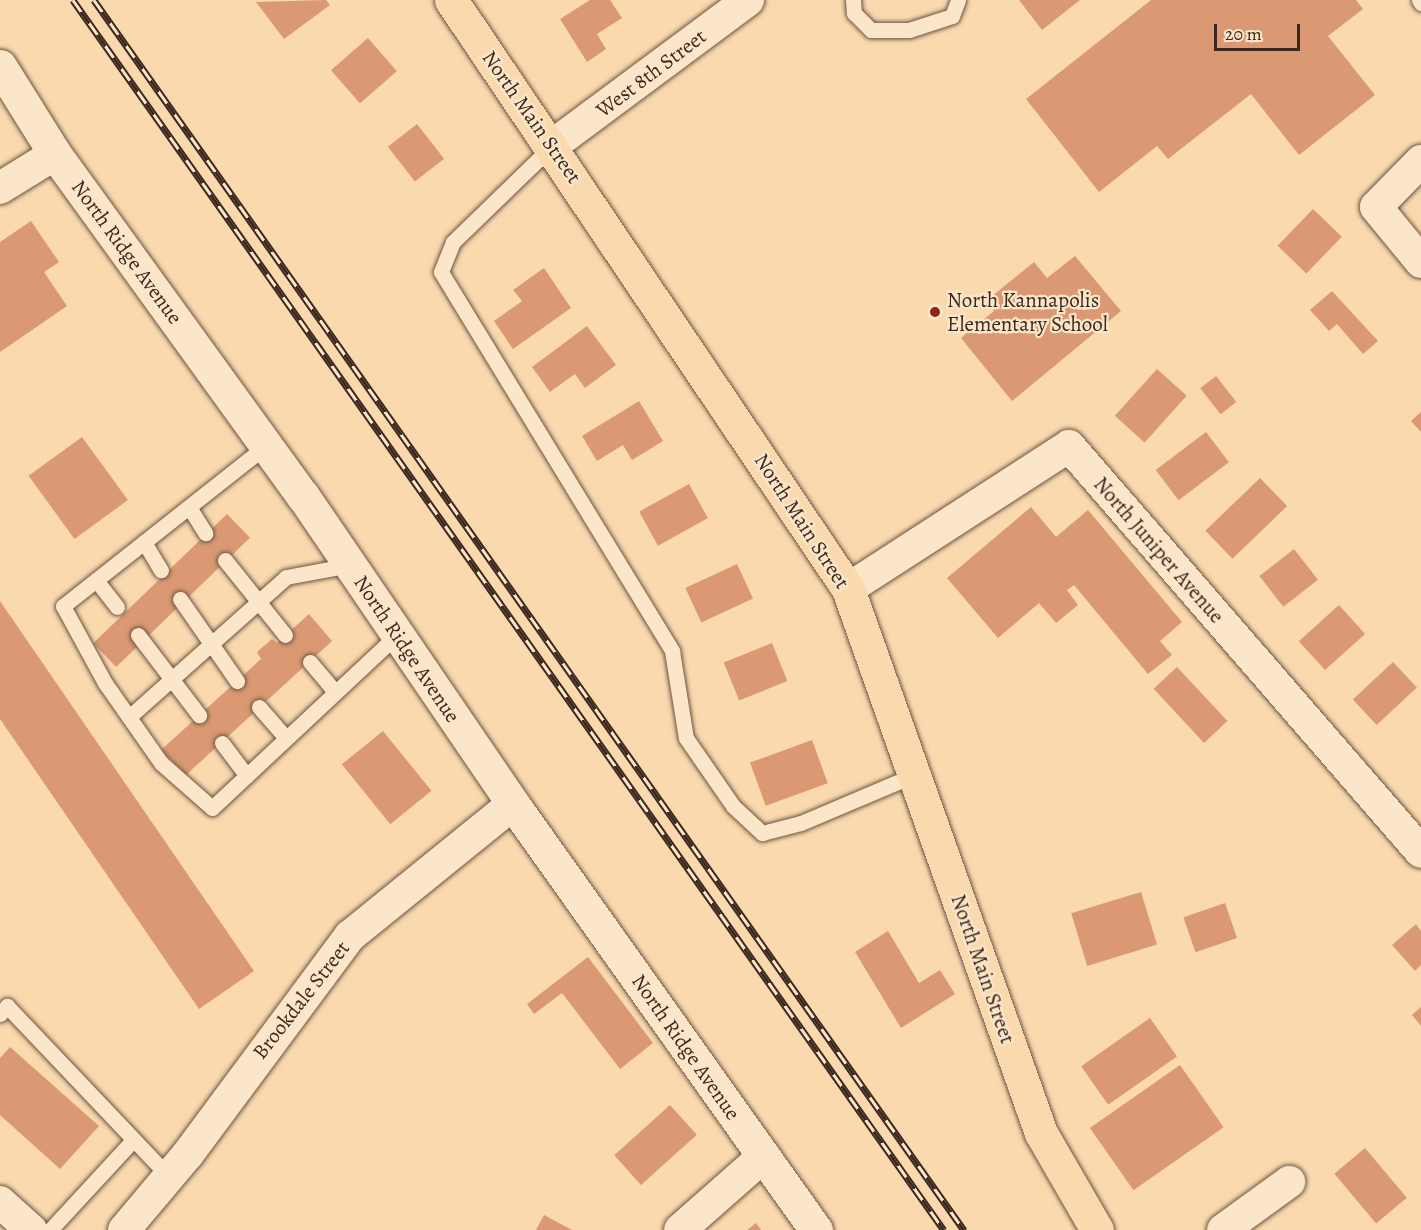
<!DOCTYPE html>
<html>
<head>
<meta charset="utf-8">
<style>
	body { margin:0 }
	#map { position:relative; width:1421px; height:1230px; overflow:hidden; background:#fad9ae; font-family:Alegreya,serif }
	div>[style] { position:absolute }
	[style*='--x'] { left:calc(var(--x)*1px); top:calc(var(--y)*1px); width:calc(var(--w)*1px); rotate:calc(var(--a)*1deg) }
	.building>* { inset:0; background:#da9972; transform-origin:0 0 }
	.roads { filter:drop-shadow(0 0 2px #6c5442) drop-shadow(0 0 2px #6c5442) }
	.lane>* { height:15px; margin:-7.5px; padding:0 7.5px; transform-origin:7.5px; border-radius:7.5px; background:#fce6ca }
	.street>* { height:32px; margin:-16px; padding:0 16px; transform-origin:16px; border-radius:16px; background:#fce6ca }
	.secondary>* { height:33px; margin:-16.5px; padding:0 16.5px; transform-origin:16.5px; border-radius:16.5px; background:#fce6ca }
	.primary>* { height:33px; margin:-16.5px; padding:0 16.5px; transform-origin:16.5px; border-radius:16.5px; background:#fad9ae }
	.rail>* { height:7px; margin-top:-3.5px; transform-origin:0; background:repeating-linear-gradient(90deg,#fce6ca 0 14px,#3c281e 0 28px); box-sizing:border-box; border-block:2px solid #3c281e }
	.dots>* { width:16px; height:16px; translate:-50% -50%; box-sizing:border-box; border:3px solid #fce6ca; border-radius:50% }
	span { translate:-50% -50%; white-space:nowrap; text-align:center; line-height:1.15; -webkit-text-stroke:4.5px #fce6ca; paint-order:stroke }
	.street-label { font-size:21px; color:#3c281e }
	.poi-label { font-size:21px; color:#3c281e }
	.left { translate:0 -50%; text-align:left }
	.scale { position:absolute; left:1214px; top:24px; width:86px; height:27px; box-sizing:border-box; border:3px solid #3c281e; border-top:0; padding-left:8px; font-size:18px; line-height:21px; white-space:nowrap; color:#3c281e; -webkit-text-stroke:4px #fce6ca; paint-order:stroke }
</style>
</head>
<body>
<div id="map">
	<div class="building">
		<i style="clip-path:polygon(326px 0,330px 5px,284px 39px,256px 2px)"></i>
		<i style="clip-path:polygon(590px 0,610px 0,622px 18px,597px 34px,606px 49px,587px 62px,560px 19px)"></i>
		<i style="clip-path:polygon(1019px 0,1080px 0,1042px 30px)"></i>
		<i style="clip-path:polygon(1151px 0,1356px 0,1363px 9px,1328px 36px,1375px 95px,1299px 155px,1251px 94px,1168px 159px,1157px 146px,1099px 192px,1026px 99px)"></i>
		<i style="left:368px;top:38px;width:44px;height:49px;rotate:49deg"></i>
		<i style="left:417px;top:124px;width:44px;height:37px;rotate:52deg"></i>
		<i style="left:1313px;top:209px;width:40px;height:51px;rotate:44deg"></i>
		<i style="clip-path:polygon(31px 221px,59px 262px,44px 272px,67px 306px,0 352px,0 242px)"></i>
		<i style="clip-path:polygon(1075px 256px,1121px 311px,1012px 401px,961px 338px,994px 311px,986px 301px,1034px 262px,1047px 278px)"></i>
		<i style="clip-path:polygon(544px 268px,571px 308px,513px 349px,494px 321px,522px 301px,513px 290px)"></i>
		<i style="clip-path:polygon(1332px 291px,1378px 341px,1363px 354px,1337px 324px,1329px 331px,1310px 310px)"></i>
		<i style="clip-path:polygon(587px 326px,616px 365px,585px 388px,575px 374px,550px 392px,532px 367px)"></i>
		<i style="left:1157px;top:369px;width:40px;height:63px;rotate:42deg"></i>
		<i style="left:1216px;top:376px;width:33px;height:20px;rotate:52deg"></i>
		<i style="clip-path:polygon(639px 401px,663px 441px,632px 460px,623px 445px,597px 461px,582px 436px)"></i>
		<i style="clip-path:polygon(1421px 412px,1421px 432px,1411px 421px)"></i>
		<i style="left:1206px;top:432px;width:38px;height:63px;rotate:53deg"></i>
		<i style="left:82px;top:437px;width:78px;height:66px;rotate:54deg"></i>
		<i style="left:1260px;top:478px;width:39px;height:76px;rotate:46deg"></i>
		<i style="left:689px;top:484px;width:39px;height:57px;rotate:61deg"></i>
		<i style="clip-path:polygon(1031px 507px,1056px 537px,1088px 510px,1182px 622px,1160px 641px,1172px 655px,1148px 674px,1074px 585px,1067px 590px,1078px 605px,1056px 623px,1039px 603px,998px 638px,947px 578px)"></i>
		<i style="left:227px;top:514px;width:33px;height:186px;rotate:46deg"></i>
		<i style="left:1294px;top:549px;width:39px;height:44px;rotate:52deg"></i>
		<i style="left:737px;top:564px;width:38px;height:57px;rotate:65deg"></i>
		<i style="clip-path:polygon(0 601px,254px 971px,199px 1009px,0 719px)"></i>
		<i style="left:1339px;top:605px;width:39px;height:54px;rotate:48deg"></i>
		<i style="clip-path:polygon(309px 614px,332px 641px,186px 775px,161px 750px,261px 659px,257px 652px,272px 639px,277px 643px)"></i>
		<i style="left:772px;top:643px;width:41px;height:52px;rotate:68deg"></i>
		<i style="left:1393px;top:662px;width:35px;height:55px;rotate:47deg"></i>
		<i style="left:1177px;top:667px;width:74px;height:32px;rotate:47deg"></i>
		<i style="left:383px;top:731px;width:77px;height:53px;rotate:51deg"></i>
		<i style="left:812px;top:740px;width:46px;height:66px;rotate:70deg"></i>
		<i style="left:1141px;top:892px;width:55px;height:73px;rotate:73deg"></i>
		<i style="left:1225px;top:903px;width:37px;height:44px;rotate:71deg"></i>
		<i style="clip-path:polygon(1416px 924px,1421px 931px,1421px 965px,1415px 971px,1392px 945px)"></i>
		<i style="clip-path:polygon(888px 931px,919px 983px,940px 970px,955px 994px,901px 1028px,855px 952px)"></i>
		<i style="clip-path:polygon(588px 957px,653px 1043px,620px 1069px,562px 993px,534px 1014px,527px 1004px)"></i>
		<i style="clip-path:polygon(1421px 1007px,1421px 1026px,1412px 1015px)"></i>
		<i style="left:1150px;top:1018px;width:47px;height:84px;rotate:55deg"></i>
		<i style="clip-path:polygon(10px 1047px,99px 1126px,60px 1169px,0 1115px,0 1058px)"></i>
		<i style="left:1180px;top:1065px;width:76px;height:110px;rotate:55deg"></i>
		<i style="left:670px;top:1105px;width:40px;height:75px;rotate:48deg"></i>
		<i style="left:1365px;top:1148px;width:65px;height:40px;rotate:50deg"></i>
		<i style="clip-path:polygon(544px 1215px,572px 1230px,536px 1230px)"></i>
		<i style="clip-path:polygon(756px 1223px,761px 1230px,747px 1230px)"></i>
	</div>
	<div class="roads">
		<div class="lane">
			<i style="--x:853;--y:0;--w:13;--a:86"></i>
			<i style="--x:854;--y:13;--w:24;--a:45"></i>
			<i style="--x:871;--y:30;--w:38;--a:0"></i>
			<i style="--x:909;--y:30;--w:45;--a:-18"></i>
			<i style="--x:952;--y:16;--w:17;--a:-69"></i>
			<i style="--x:1419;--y:0;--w:4;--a:56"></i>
			<i style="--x:552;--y:146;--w:138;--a:135.9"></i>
			<i style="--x:453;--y:242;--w:32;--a:112"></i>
			<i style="--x:441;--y:272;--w:444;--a:58.6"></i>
			<i style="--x:672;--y:651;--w:88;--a:80.9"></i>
			<i style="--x:686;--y:738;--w:83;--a:55.3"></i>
			<i style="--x:733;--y:806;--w:40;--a:43"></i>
			<i style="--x:762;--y:833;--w:40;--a:-14.4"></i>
			<i style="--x:801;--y:823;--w:123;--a:-23"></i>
			<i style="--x:267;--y:445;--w:260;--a:141.7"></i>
			<i style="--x:63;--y:606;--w:88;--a:61.4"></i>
			<i style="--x:105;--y:683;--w:98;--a:55"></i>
			<i style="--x:161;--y:763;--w:68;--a:41.4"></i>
			<i style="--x:212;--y:808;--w:255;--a:-43.1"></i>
			<i style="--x:189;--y:507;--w:31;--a:58"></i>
			<i style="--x:144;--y:542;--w:33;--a:59"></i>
			<i style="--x:225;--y:560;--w:96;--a:51.3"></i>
			<i style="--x:96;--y:580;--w:34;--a:52"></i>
			<i style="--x:180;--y:599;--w:100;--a:55.2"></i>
			<i style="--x:138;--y:635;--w:101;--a:52.7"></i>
			<i style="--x:310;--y:662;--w:38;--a:50"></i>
			<i style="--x:259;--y:707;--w:41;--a:48.9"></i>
			<i style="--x:129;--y:717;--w:210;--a:-41.7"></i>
			<i style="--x:286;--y:577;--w:65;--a:-10.6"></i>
			<i style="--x:222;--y:743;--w:41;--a:52.9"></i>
			<i style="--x:0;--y:1014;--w:11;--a:-49"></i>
			<i style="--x:7;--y:1006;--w:236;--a:46.5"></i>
			<i style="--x:50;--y:1230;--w:122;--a:-47.3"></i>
		</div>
		<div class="street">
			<i style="--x:553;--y:145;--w:243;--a:-36.6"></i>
			<i style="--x:1421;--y:161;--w:64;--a:134.4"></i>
			<i style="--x:1376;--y:207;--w:71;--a:50.7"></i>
			<i style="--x:0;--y:188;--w:65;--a:-31.7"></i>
			<i style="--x:848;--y:589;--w:263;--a:-32.9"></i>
			<i style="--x:1069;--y:446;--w:537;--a:49.07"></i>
			<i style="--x:0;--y:1202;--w:42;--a:42.1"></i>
			<i style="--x:124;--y:1230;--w:99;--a:-49.9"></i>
			<i style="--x:188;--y:1154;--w:272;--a:-53.4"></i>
			<i style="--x:350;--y:936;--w:210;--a:-39"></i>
			<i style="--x:680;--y:1230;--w:112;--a:-41.4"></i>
			<i style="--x:1223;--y:1230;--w:82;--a:-36"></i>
		</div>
		<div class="secondary">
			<i style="--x:0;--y:66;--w:104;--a:58"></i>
			<i style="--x:55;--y:154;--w:422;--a:54.1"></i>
			<i style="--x:303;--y:496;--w:373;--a:55.7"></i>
			<i style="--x:513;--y:804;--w:523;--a:54.58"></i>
		</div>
		<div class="primary">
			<i style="--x:451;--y:0;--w:710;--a:56.02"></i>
			<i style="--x:848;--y:589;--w:577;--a:70.47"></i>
			<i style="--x:1041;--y:1133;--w:112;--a:60"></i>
		</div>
	</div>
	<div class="rail">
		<i style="--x:73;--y:0;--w:1507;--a:54.7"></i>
		<i style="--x:94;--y:0;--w:1507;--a:54.73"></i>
	</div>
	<div class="dots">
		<i style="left:935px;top:312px;background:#8f2418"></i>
	</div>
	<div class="street-label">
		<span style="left:651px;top:73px;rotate:-37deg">West 8th Street</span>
		<span style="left:532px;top:117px;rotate:55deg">North Main Street</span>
		<span style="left:127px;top:252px;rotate:54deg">North Ridge Avenue</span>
		<span style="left:802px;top:521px;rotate:57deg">North Main Street</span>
		<span style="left:1159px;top:550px;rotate:49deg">North Juniper Avenue</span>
		<span style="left:407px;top:649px;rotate:56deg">North Ridge Avenue</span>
		<span style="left:983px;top:969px;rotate:71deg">North Main Street</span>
		<span style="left:301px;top:1000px;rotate:-52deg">Brookdale Street</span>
		<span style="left:686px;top:1047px;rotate:55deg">North Ridge Avenue</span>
	</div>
	<div class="poi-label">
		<span class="left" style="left:947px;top:312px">North Kannapolis<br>Elementary School</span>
	</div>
	<div class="scale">20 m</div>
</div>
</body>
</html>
